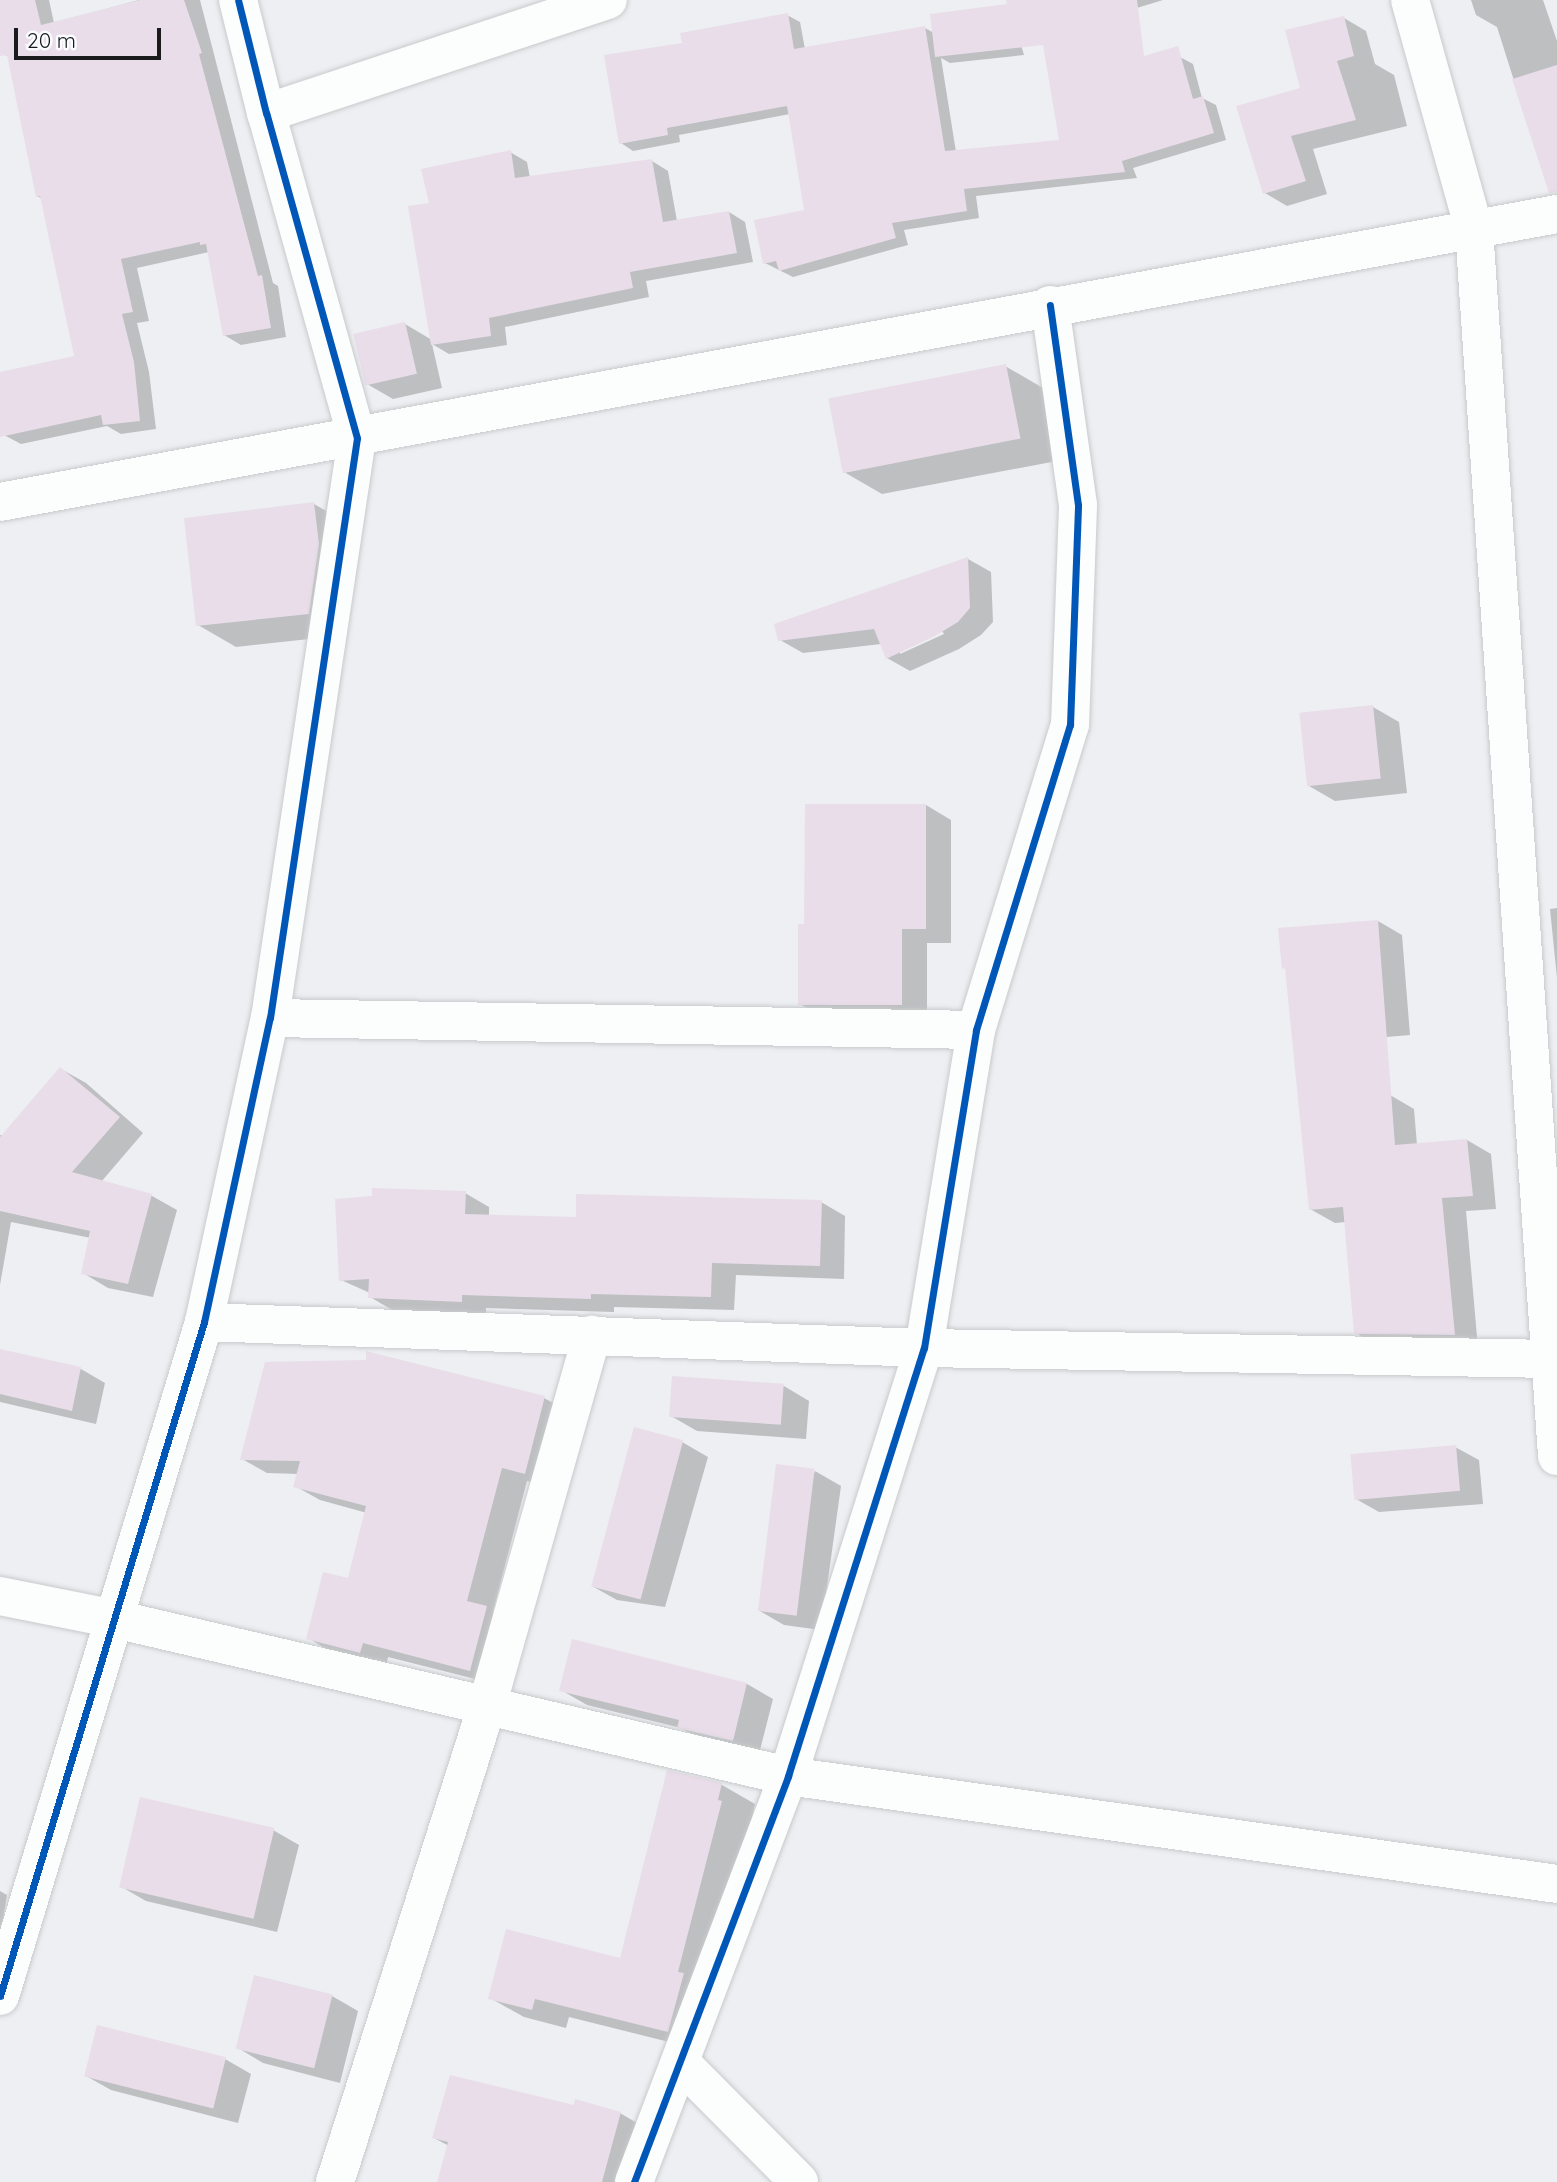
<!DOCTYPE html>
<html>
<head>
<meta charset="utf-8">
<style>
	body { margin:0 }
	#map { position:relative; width:1557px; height:2182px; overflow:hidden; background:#edeff2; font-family:Quicksand,sans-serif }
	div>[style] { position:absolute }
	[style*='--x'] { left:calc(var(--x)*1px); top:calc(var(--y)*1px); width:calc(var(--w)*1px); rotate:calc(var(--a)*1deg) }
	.shadow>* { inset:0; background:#0003 }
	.building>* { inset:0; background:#e9dde9; transform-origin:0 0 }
	.roads { filter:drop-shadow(0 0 2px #c8cacc) drop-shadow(0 0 2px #c8cacc) }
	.street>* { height:38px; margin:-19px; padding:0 19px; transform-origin:19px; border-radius:19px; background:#fcfdfd }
	.cycleway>* { height:7px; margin:-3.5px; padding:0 3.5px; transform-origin:3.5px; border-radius:3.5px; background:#0057b8 }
	span { translate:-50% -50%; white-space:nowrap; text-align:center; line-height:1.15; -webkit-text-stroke:5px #fafcff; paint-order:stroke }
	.scale { position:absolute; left:14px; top:28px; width:147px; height:32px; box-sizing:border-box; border:4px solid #191b1d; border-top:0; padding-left:9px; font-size:21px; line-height:24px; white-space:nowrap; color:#191b1d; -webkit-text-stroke:5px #fafcff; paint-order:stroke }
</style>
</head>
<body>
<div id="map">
	<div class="shadow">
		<i style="clip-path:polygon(0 0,49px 0,54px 23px,139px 0,200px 0,273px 283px,278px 286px,286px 337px,241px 345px,224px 335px,209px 252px,137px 268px,149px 321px,137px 323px,149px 372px,156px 429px,121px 434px,107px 426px,21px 444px,4px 435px,0 415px,0 373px,76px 357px,43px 199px,37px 196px,9px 57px,4px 54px)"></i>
		<i style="clip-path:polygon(1008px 0,1163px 0,1026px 42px,1019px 38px,1024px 55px,950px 63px,941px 58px,956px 152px,1061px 142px,1180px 57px,1193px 64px,1202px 98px,1216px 105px,1226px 140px,1133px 168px,1137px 178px,976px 196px,979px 218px,904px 230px,908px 245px,793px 277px,765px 263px,806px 212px,790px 114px,679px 135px,680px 142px,633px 151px,621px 143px,684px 44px,787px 15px,800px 22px,805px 49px,925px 28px,934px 33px,1010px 12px)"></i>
		<i style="clip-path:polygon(1471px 0,1543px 0,1557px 41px,1557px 139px,1529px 128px,1497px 27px,1476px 15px)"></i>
		<i style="clip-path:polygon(1344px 18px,1366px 31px,1375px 64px,1394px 75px,1407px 126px,1313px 149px,1327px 194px,1287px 206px,1265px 193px,1302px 89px)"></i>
		<i style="clip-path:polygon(510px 152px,527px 162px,530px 178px,652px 161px,668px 171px,677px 221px,729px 212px,745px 222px,753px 262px,646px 281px,649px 297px,505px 327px,507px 345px,449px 354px,432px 344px,442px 388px,393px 399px,367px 384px,405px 324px,432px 340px,431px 204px)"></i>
		<i style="clip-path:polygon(1005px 366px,1043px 388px,1057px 461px,882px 494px,844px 472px)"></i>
		<i style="clip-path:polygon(314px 504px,352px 526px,346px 635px,236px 647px,198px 625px)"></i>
		<i style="clip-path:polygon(evenodd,968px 559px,991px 572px,993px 622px,981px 635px,959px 649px,910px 671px,887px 658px,881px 644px,803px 653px,780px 640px,968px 559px,942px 631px,944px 634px,900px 654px,900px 651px,942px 631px)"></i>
		<i style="clip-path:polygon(1373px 707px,1399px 722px,1407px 793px,1335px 801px,1309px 786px)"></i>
		<i style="clip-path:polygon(926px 805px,951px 820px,951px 943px,927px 943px,927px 1019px,825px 1018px,800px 1004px,806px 925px)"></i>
		<i style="clip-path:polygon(1557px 908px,1557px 978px,1550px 909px)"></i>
		<i style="clip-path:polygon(1378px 921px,1402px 935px,1410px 1035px,1363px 1039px,1390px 1095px,1414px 1109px,1417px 1145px,1467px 1140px,1491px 1154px,1496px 1209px,1466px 1211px,1478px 1348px,1380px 1347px,1356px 1333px,1346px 1222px,1335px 1223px,1310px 1209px)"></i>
		<i style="clip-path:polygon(61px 1069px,86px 1083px,143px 1133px,101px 1182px,152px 1196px,177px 1210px,153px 1297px,108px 1288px,83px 1273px,91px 1238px,11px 1222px,0 1285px,0 1135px,3px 1136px)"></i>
		<i style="clip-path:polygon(465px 1193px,489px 1207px,489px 1216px,577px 1218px,821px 1202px,845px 1216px,844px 1279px,736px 1275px,734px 1310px,614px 1307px,614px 1312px,486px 1308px,486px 1315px,394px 1311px,370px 1297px,370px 1293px,341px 1280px)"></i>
		<i style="clip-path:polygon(0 1351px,81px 1369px,105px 1383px,96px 1424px,0 1402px)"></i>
		<i style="clip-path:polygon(784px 1386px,809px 1401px,806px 1439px,697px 1431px,671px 1416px)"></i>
		<i style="clip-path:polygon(544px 1398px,570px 1412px,550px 1487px,527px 1481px,493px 1612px,511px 1622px,495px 1684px,388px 1657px,386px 1667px,333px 1653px,308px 1638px,349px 1580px,367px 1513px,320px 1500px,295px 1486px,298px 1474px,267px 1473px,242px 1459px)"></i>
		<i style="clip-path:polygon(682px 1442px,708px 1457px,665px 1607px,617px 1600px,592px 1586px)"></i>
		<i style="clip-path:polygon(1455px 1447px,1479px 1460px,1483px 1504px,1379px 1512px,1356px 1499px)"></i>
		<i style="clip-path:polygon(815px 1471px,841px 1486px,821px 1630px,784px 1625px,758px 1610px)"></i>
		<i style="clip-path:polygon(747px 1684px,773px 1699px,759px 1754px,705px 1742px,681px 1728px,587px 1705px,561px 1690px)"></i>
		<i style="clip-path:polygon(668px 1772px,722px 1785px,755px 1804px,701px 2050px,569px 2017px,566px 2028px,524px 2017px,490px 1998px,622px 1960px)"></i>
		<i style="clip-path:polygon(273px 1830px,299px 1845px,277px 1932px,146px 1901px,120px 1886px)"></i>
		<i style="clip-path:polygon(0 1891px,7px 1895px,0 1939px)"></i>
		<i style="clip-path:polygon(332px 1996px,358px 2011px,340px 2083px,263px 2063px,238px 2048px)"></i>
		<i style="clip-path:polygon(225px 2059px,251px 2074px,238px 2123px,111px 2090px,86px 2076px)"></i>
		<i style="clip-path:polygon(575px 2107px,620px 2113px,642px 2126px,627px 2182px,438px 2182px,449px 2146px,434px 2138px)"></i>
	</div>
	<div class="building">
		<i style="clip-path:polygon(0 0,35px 0,41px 25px,140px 0,184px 0,202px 53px,199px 54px,258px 276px,262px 275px,271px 328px,223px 336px,206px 244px,200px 245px,200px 242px,121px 259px,133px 312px,122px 314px,134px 362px,140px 421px,103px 425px,101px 415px,0 437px,0 372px,74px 356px,40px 196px,36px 197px,7px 55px,0 56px)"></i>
		<i style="clip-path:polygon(1006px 0,1137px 0,1144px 56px,1178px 46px,1193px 99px,1203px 96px,1214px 133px,1122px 161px,1125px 172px,964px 189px,967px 211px,892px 223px,896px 238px,779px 271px,776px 261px,763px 264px,754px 220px,804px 210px,787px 106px,667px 128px,668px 135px,619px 144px,604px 55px,682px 43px,680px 33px,788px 13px,794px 49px,925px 26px,945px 151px,1059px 140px,1043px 45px,935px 57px,930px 14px,1007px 4px)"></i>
		<i style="clip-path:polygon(1344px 16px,1354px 56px,1337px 61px,1356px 120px,1291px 136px,1306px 181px,1263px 194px,1236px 106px,1300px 88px,1285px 30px)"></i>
		<i style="clip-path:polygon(1557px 65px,1557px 192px,1549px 193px,1512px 79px)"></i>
		<i style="clip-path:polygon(511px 150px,515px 178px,652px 159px,663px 222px,729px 211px,737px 253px,630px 272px,633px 288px,489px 318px,491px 336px,431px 345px,408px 206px,429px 203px,421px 169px)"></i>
		<i style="left:405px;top:322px;width:53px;height:53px;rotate:77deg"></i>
		<i style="left:1006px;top:364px;width:76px;height:181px;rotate:79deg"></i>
		<i style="clip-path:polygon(314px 502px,319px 544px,309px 614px,196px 626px,184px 518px)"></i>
		<i style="clip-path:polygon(968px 557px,970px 608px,958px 622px,935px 636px,886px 659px,874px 629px,778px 641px,774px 624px)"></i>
		<i style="left:1373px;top:705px;width:74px;height:74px;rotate:84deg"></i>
		<i style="clip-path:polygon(805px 804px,926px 804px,926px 929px,902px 929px,902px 1005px,798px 1005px,798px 924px,804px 924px)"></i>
		<i style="clip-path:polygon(1378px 920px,1395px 1145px,1467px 1139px,1473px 1196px,1442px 1198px,1455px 1335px,1354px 1334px,1343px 1207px,1309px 1210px,1285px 968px,1282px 969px,1278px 928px)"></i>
		<i style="clip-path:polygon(60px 1067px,120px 1117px,72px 1172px,152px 1194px,128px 1284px,81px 1274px,90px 1231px,0 1211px,0 1137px)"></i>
		<i style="clip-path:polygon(372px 1188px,466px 1191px,465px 1214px,576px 1217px,576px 1194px,822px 1200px,820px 1266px,712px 1263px,711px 1297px,591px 1294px,591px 1299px,462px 1295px,462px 1302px,368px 1298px,369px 1279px,339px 1281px,335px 1199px,372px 1196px)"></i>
		<i style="clip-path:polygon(0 1349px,81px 1367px,72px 1411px,0 1394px)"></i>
		<i style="clip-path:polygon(366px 1351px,545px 1396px,525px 1474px,502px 1468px,467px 1601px,487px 1606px,470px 1671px,363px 1643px,360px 1653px,306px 1639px,323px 1572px,348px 1578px,366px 1506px,293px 1487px,300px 1461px,240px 1460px,265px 1362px,366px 1360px)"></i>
		<i style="left:672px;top:1376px;width:112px;height:41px;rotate:4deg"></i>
		<i style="left:634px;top:1427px;width:51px;height:165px;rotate:15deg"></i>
		<i style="left:1456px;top:1445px;width:46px;height:106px;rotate:85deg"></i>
		<i style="left:776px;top:1464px;width:39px;height:148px;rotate:7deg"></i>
		<i style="clip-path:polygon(572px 1639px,747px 1683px,733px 1741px,677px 1728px,679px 1720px,559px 1691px)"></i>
		<i style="clip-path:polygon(667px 1770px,722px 1783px,718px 1800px,722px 1801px,678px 1972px,684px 1973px,668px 2032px,535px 1999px,532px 2010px,488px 1999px,506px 1929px,620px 1958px)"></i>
		<i style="left:140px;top:1797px;width:138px;height:93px;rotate:13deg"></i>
		<i style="left:254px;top:1975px;width:81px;height:76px;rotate:14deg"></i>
		<i style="left:97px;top:2025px;width:133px;height:53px;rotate:14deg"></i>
		<i style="clip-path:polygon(450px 2075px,574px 2105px,575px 2099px,621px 2112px,602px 2182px,437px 2182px,448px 2142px,432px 2138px)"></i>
	</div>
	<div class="roads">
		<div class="street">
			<i style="--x:1410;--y:0;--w:238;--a:74.4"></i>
			<i style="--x:1474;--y:229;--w:1230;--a:86.13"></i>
			<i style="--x:266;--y:113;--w:360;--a:-18.3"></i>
			<i style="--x:0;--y:502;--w:1583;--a:-10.48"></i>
			<i style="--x:270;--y:1018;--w:706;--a:0.97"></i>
			<i style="--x:204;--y:1322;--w:720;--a:2.07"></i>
			<i style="--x:924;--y:1348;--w:633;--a:1"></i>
			<i style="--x:0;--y:1596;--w:117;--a:11.3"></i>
			<i style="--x:115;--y:1619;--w:691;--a:13.13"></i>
			<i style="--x:788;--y:1776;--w:777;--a:7.99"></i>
			<i style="--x:0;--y:1996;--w:704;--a:-73.16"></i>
			<i style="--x:204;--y:1322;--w:311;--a:-77.8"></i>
			<i style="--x:270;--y:1018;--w:586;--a:-81.47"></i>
			<i style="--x:357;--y:438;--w:337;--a:-105.6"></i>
			<i style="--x:266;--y:113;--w:116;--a:-103.9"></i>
			<i style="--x:680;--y:2062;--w:169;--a:45.2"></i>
			<i style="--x:335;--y:2182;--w:500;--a:-72.3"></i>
			<i style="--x:487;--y:1706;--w:386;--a:-74.2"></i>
			<i style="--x:634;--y:2182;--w:434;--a:-69.2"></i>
			<i style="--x:788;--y:1776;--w:449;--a:-72.4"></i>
			<i style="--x:924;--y:1348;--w:322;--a:-80.7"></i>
			<i style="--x:976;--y:1030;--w:319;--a:-72.9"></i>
			<i style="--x:1070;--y:725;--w:220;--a:-87.9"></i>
			<i style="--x:1078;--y:505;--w:202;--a:-98"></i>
		</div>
	</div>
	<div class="cycleway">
		<i style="--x:0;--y:1996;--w:704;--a:-73.16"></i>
		<i style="--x:204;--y:1322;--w:311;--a:-77.8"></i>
		<i style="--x:270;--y:1018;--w:586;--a:-81.47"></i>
		<i style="--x:357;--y:438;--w:337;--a:-105.6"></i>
		<i style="--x:266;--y:113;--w:116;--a:-103.9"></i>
		<i style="--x:634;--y:2182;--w:434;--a:-69.2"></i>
		<i style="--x:788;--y:1776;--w:449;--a:-72.4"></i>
		<i style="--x:924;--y:1348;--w:322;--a:-80.7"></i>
		<i style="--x:976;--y:1030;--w:319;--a:-72.9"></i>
		<i style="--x:1070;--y:725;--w:220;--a:-87.9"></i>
		<i style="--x:1078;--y:505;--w:202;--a:-98"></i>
	</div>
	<div class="scale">20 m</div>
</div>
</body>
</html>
